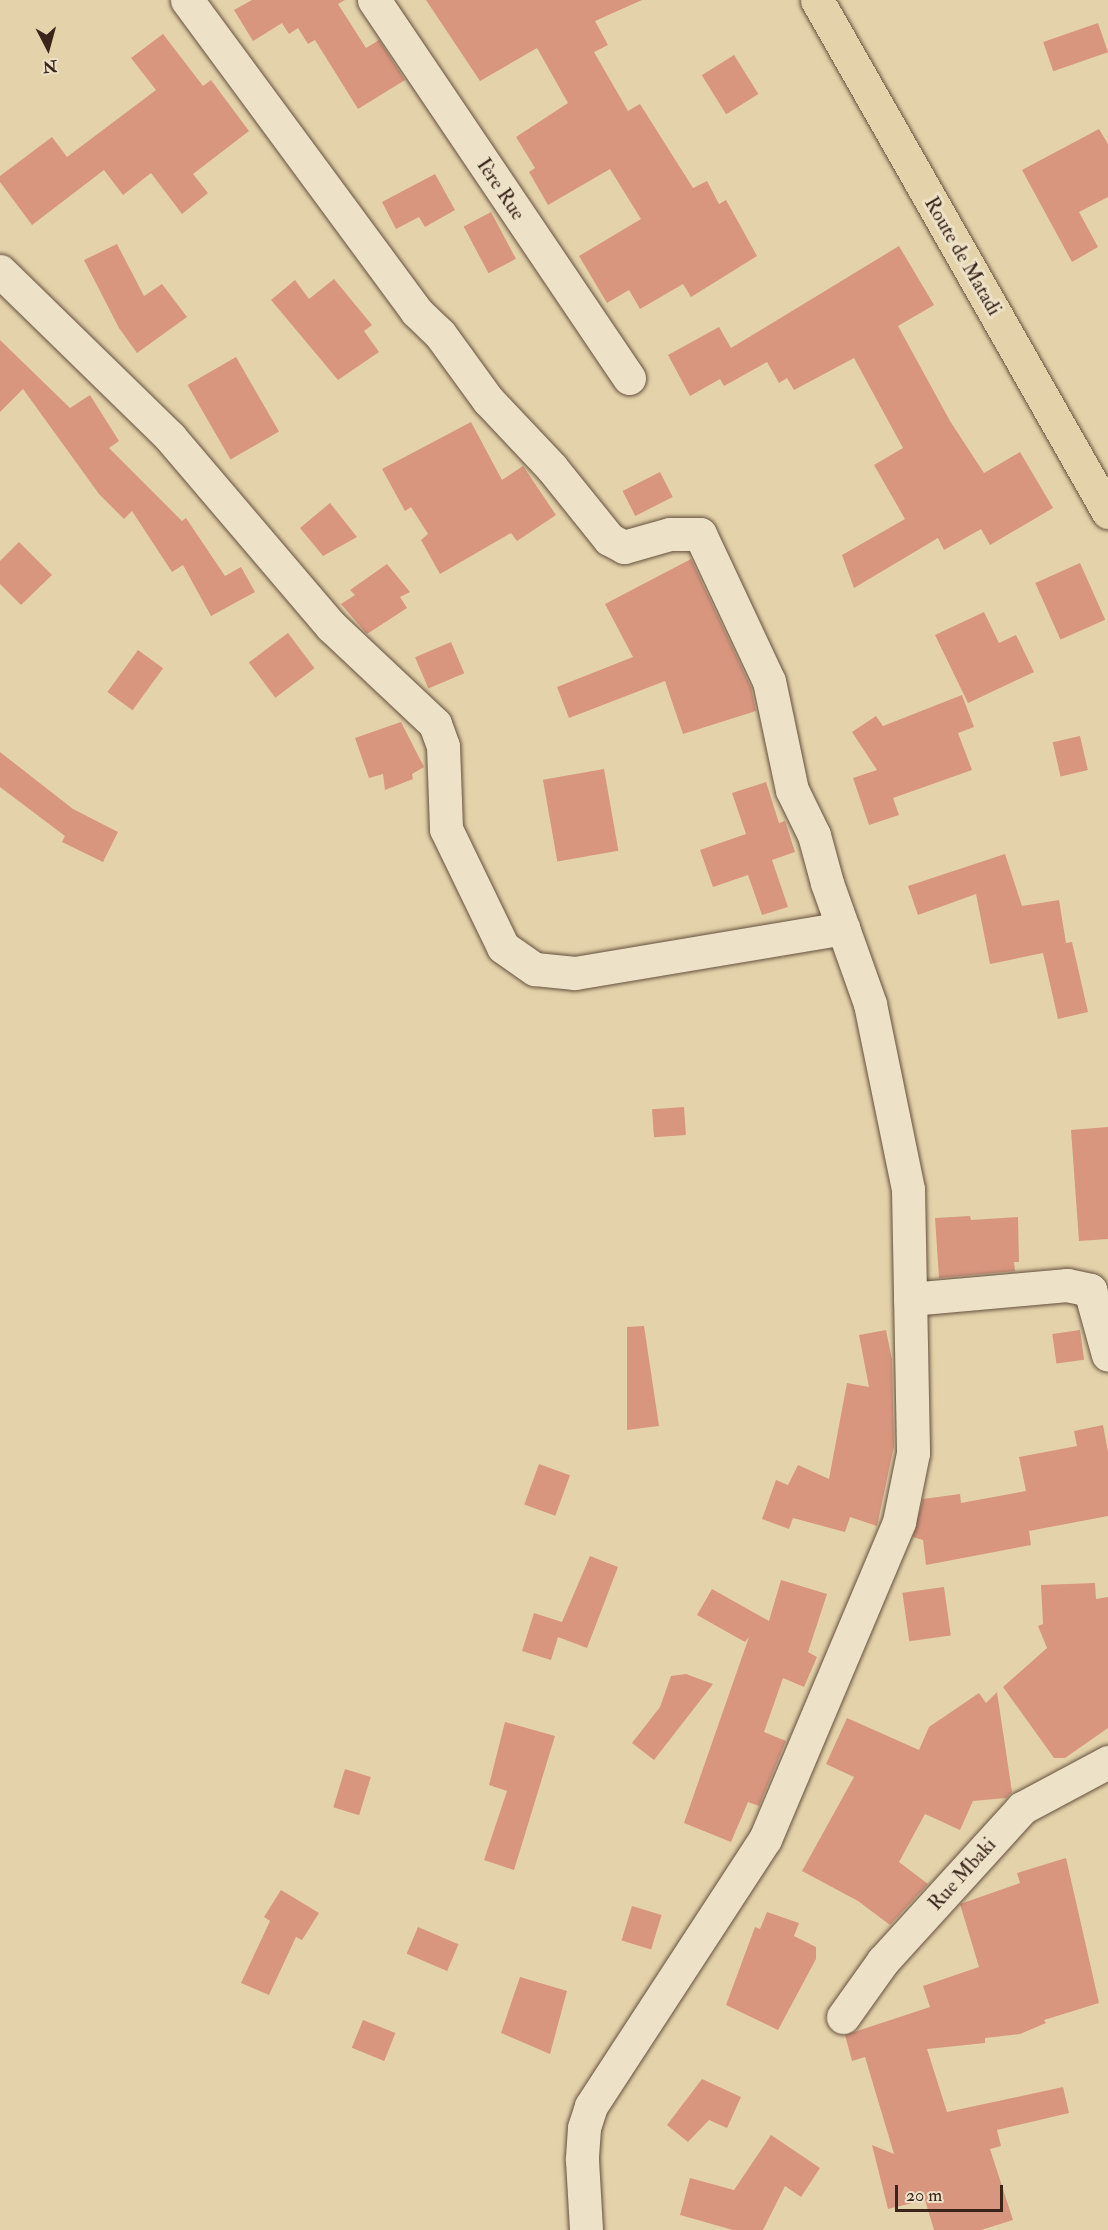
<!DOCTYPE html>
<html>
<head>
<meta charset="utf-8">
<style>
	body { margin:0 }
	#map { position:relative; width:1108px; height:2230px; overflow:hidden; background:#e4d3aa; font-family:"IM FELL Double Pica",serif }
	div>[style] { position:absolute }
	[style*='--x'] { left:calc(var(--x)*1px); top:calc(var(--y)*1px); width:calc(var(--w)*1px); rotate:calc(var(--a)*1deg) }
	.building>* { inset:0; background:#d8967f; transform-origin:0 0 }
	.roads { filter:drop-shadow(0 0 2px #65503f) drop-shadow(0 0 2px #65503f) }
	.minor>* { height:33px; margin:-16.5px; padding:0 16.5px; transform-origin:16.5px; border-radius:16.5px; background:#ede2c8 }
	.trunk>* { height:33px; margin:-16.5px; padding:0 16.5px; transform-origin:16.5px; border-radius:16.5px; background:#e4d3aa }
	span { translate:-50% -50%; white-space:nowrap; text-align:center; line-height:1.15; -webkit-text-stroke:6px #ede2c8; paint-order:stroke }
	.street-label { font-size:20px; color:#3b251b }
	.north { position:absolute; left:18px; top:18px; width:60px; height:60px; -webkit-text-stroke:4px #ede2c8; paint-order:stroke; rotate:174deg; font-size:16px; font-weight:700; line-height:24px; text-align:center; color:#3b251b }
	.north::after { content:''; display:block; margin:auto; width:21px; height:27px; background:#3b251b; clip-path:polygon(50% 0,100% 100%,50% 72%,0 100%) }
	.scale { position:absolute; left:895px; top:2185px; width:108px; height:27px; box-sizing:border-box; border:3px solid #3b251b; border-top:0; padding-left:8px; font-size:18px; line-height:21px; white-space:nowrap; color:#3b251b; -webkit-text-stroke:4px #ede2c8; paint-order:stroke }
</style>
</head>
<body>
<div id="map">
	<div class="building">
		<i style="clip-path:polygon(252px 0,345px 0,338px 4px,366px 48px,379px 40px,405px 80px,358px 109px,315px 40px,308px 44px,298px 28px,289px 34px,282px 23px,253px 41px,234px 10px)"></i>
		<i style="clip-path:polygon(426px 0,642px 0,595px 21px,608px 45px,594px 52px,628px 111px,640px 104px,693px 188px,707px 181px,719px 204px,726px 200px,757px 256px,691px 297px,683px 284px,640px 309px,629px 290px,607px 303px,579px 256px,641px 219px,610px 169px,548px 205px,529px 172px,535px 168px,516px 137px,568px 103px,537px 48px,480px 81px)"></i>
		<i style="left:1098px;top:23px;width:31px;height:58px;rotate:71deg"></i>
		<i style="clip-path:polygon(163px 34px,203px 86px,211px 80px,249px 131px,193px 174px,208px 193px,182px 214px,151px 173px,123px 195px,104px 170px,32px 225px,0 182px,0 176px,52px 137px,67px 157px,156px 90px,131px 58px)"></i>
		<i style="left:734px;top:55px;width:46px;height:38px;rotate:58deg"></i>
		<i style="clip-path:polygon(1099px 129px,1108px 144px,1108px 197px,1079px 212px,1098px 247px,1072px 262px,1022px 170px)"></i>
		<i style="clip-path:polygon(435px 174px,455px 210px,425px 227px,419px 217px,396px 229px,382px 202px)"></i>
		<i style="left:491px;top:212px;width:53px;height:31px;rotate:62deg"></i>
		<i style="clip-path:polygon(117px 244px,144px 296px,162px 284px,187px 317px,137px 353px,119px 328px,84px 260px)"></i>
		<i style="clip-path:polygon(899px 246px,934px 305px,898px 326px,950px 421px,984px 473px,1020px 452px,1053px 508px,990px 545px,981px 529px,944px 550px,938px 538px,854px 588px,842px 555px,905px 519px,874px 465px,903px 448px,854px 358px,794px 390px,787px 378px,779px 383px,767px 362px,724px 386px,720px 379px,690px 396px,668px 355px,719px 327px,731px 348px)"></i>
		<i style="clip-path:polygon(334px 279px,372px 325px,364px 331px,379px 352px,338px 380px,271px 300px,295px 280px,309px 299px)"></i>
		<i style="clip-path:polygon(0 340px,70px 408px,90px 395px,119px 441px,109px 448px,182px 521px,186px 518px,225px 576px,241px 567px,255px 592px,211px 616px,183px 565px,172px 572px,132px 511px,124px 519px,99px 494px,23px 389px,0 412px)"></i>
		<i style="left:236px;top:357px;width:86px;height:56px;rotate:60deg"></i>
		<i style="clip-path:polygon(471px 422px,502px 480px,523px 466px,556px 515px,517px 541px,511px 533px,440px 574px,421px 540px,428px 534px,411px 507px,405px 511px,382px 469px)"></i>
		<i style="left:660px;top:472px;width:28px;height:42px;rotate:63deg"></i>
		<i style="clip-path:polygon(330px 503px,357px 537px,323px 556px,300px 528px)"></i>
		<i style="clip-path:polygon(19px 542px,52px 575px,21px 605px,0 584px,0 561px)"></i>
		<i style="clip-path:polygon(691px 559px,751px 687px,756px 711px,683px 734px,665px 681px,569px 718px,557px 687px,633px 657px,605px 604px)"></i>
		<i style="left:1080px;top:563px;width:62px;height:49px;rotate:66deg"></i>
		<i style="clip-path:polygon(387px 564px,410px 592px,400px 597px,407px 608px,367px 634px,341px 604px,355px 595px,350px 590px)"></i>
		<i style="clip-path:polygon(984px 612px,999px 643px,1016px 635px,1034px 672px,968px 703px,935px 635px)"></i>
		<i style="left:288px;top:633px;width:44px;height:49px;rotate:53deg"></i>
		<i style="left:451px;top:642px;width:34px;height:39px;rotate:67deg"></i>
		<i style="left:138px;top:650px;width:31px;height:52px;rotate:36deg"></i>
		<i style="clip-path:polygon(962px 695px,974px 727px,958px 733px,972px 770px,893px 798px,899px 815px,869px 825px,853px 778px,877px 770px,852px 732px,876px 716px,883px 726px)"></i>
		<i style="clip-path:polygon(401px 722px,424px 767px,412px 774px,413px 779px,385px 790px,383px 774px,369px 778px,355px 738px)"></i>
		<i style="left:1080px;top:736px;width:35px;height:28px;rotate:77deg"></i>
		<i style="clip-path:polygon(0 752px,73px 809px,118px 832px,103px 862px,62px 842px,65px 836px,0 787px)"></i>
		<i style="left:604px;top:769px;width:83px;height:62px;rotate:80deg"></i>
		<i style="clip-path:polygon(766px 782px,779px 823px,785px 821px,795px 852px,772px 860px,788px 907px,762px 915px,748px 875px,713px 887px,700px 850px,746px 834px,732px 793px)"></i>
		<i style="clip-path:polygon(1005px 854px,1022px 906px,1059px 900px,1066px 943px,1072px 942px,1088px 1012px,1058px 1019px,1043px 953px,990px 964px,976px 894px,918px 915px,908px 886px)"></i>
		<i style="left:684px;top:1107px;width:28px;height:32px;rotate:86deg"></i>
		<i style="clip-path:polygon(1108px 1127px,1108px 1239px,1079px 1241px,1071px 1130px)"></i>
		<i style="clip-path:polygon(970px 1216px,971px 1220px,1018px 1217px,1019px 1262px,1014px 1262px,1015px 1271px,939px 1278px,935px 1218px)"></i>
		<i style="clip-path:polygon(644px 1326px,659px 1426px,627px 1430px,627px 1327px)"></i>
		<i style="clip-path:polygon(886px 1330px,892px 1360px,894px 1446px,877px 1526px,850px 1517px,845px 1532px,793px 1518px,789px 1529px,762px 1519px,776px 1480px,788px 1485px,798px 1465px,829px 1479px,847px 1383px,869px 1387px,859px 1335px)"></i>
		<i style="left:1080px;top:1330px;width:30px;height:28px;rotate:82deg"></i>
		<i style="clip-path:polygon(1103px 1425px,1108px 1452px,1108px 1516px,1029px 1531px,1031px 1545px,926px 1565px,923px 1540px,913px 1537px,923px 1499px,960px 1494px,961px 1503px,1026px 1491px,1019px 1457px,1077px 1446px,1074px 1431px)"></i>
		<i style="left:539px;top:1464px;width:33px;height:43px;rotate:20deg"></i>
		<i style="clip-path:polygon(590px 1556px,618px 1567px,587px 1648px,558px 1637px,551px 1660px,522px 1651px,534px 1613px,562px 1622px)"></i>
		<i style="clip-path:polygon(781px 1580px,827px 1594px,808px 1652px,817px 1657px,804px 1687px,783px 1678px,764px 1732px,786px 1741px,759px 1806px,748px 1802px,731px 1842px,684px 1823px,749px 1637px,745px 1642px,697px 1615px,712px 1589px,769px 1621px)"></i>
		<i style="clip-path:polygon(1095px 1583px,1096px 1599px,1108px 1597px,1108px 1728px,1065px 1758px,1054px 1758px,1003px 1687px,1047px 1648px,1038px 1626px,1043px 1624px,1041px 1585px)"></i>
		<i style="left:944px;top:1587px;width:49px;height:42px;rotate:82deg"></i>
		<i style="clip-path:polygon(686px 1674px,713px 1684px,654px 1760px,632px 1743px,660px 1707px,671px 1676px)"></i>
		<i style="clip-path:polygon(997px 1692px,1012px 1792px,1006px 1798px,973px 1801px,960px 1830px,925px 1814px,899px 1862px,928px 1884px,890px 1925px,858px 1901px,802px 1871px,854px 1777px,826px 1764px,847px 1718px,919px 1750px,929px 1727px,979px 1693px,986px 1703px)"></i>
		<i style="clip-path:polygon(505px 1722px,555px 1736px,514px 1870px,484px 1860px,507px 1791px,489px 1785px)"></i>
		<i style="left:345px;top:1769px;width:27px;height:40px;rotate:17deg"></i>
		<i style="clip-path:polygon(1066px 1858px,1099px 2003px,1044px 2020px,1046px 2023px,1020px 2034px,985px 2038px,985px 2043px,927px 2049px,947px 2112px,1063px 2087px,1069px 2113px,997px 2130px,1001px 2146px,990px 2149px,1013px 2220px,981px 2230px,934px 2230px,925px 2200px,888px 2209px,872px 2145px,894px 2154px,865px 2057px,852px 2061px,845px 2035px,930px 2007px,923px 1986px,979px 1967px,960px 1904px,1020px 1883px,1017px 1873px)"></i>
		<i style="clip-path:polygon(281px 1890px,319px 1913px,302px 1940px,296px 1937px,269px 1995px,241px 1983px,270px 1921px,264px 1917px)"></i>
		<i style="left:632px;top:1906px;width:31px;height:36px;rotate:17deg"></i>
		<i style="clip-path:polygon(767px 1912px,799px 1923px,794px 1936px,816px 1947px,816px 1959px,778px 2030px,726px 2005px,755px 1927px,760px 1929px)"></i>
		<i style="left:418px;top:1927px;width:44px;height:29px;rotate:23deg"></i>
		<i style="clip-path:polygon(520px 1977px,567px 1991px,550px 2054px,501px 2033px)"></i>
		<i style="left:363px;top:2020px;width:35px;height:30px;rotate:22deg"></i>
		<i style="clip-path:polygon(702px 2079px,741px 2097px,727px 2128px,709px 2120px,688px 2142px,667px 2125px)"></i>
		<i style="clip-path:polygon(771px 2135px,820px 2168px,801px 2197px,785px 2186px,763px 2230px,733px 2230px,680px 2215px,690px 2178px,734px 2190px)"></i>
	</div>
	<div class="roads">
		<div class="minor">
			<i style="--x:187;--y:0;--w:386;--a:53.6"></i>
			<i style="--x:416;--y:311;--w:33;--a:44"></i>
			<i style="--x:440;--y:334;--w:82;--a:54"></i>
			<i style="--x:488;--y:400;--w:93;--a:46.7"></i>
			<i style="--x:552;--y:468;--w:91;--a:51.2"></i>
			<i style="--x:609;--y:539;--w:17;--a:28"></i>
			<i style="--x:624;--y:547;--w:48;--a:-15.8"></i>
			<i style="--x:670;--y:534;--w:30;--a:0"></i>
			<i style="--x:700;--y:534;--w:162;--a:64.9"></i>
			<i style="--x:769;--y:681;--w:111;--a:78.1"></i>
			<i style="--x:792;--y:790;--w:50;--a:63.9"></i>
			<i style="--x:814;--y:835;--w:50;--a:74.8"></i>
			<i style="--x:827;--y:883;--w:128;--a:70.4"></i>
			<i style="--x:870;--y:1004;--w:189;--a:78.4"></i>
			<i style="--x:908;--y:1189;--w:264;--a:88.9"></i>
			<i style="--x:913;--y:1453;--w:70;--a:101.5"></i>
			<i style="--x:899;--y:1522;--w:344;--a:112.9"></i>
			<i style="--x:765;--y:1839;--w:319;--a:123.1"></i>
			<i style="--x:591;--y:2106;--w:23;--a:108"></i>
			<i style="--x:584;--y:2128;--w:32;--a:94"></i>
			<i style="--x:582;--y:2160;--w:70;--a:86.7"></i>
			<i style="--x:374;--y:0;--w:456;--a:56"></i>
			<i style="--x:0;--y:271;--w:238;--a:44.3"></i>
			<i style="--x:170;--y:437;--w:248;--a:49.6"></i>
			<i style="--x:331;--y:626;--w:143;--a:43.3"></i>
			<i style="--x:435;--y:724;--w:23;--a:70"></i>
			<i style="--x:443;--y:746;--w:83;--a:87.9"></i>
			<i style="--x:446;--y:829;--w:131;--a:64.2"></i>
			<i style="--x:503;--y:947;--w:39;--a:35"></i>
			<i style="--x:535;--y:969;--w:40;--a:5.7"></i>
			<i style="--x:575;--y:973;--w:272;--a:-9.5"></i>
			<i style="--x:910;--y:1299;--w:158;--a:-5.1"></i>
			<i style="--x:1067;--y:1285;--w:24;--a:12"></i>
			<i style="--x:1090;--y:1290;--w:67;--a:74.5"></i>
			<i style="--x:843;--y:2017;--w:69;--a:-54.5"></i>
			<i style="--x:883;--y:1961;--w:207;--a:-47.7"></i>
			<i style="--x:1022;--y:1808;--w:98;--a:-28.1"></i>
		</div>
		<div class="trunk">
			<i style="--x:817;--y:0;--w:589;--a:60.39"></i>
		</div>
	</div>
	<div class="street-label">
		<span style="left:501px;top:189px;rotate:56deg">Ière Rue</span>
		<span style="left:963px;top:256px;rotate:60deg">Route de Matadi</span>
		<span style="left:962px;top:1874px;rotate:-48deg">Rue Mbaki</span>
	</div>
	<div class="north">N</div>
	<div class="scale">20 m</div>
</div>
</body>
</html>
